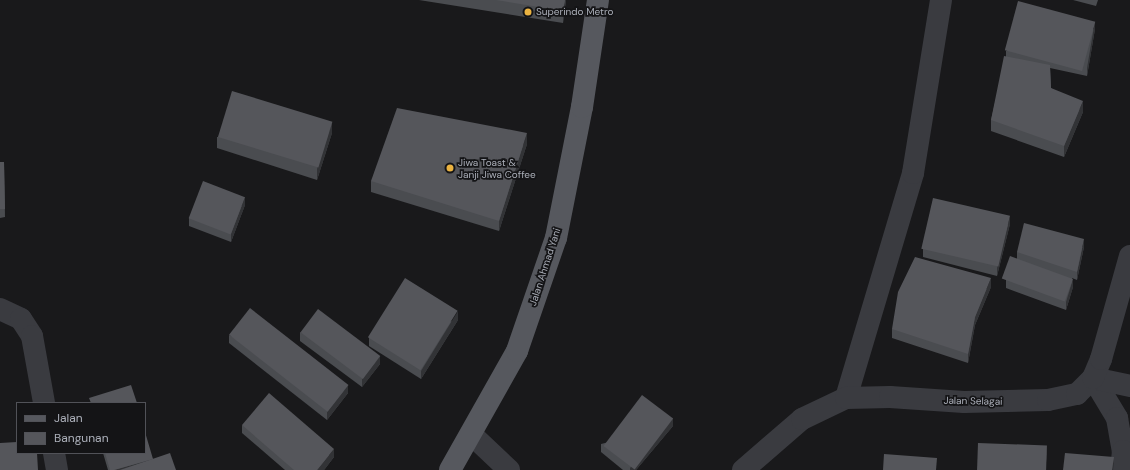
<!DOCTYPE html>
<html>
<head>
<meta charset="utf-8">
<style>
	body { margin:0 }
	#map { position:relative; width:1130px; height:470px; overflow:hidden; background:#19191b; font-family:"DM Sans",sans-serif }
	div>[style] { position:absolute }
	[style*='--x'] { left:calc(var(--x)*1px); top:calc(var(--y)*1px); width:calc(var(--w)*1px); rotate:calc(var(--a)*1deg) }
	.minor>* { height:22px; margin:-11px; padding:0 11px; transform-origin:11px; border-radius:11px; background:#3a3b40 }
	.major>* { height:22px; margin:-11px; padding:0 11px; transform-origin:11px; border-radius:11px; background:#56585e }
	.wall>* { inset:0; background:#4a4c50 }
	.shaded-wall>* { inset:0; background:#323336 }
	.building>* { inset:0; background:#55565b; transform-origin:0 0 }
	.dots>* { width:11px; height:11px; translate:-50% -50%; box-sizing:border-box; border:2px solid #141416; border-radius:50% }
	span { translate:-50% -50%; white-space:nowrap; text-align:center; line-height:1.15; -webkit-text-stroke:3.5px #141416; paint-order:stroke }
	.poi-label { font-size:10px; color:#acb0ba }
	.left { translate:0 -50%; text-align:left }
	.street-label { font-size:10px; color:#acb0ba }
	.legend { position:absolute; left:16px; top:402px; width:130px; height:52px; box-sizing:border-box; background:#141416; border:1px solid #515258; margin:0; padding:5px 7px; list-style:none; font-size:12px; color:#acb0ba }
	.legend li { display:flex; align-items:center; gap:8px; height:20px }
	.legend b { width:20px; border:1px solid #515258 }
</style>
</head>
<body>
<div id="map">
	<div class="minor">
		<i style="--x:0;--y:309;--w:23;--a:25"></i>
		<i style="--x:21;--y:319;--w:20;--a:57"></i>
		<i style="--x:32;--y:336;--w:68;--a:79.8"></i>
		<i style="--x:1093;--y:378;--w:47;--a:59"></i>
		<i style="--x:1117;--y:418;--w:34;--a:80"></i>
		<i style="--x:1123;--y:451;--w:19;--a:96"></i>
		<i style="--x:1093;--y:378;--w:38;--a:12"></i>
		<i style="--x:846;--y:398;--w:235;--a:-73.4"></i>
		<i style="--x:913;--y:173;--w:175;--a:-80.8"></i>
		<i style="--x:472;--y:435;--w:51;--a:43.4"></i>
		<i style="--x:54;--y:453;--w:17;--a:80"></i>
		<i style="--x:743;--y:470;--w:78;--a:-40.8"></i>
		<i style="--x:802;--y:419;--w:49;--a:-25.5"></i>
		<i style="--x:846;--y:398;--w:44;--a:-1.3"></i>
		<i style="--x:890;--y:397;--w:74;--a:3.9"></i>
		<i style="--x:964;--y:402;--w:84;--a:-1.4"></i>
		<i style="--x:1048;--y:400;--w:30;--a:-12"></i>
		<i style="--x:1077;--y:394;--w:23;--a:-45"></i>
		<i style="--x:1093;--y:378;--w:21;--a:-67"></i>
		<i style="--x:1101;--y:359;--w:107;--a:-74.3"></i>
	</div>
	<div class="major">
		<i style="--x:450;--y:470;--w:137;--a:-60.6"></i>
		<i style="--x:517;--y:351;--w:120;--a:-71"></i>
		<i style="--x:556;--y:238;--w:134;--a:-78.8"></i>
		<i style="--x:582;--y:107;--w:108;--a:-81.5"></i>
	</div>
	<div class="wall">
		<i style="clip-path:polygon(419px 0,566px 0,563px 23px)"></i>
		<i style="clip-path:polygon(1073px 0,1098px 0,1096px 6px)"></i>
		<i style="clip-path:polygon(1095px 29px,1087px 76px,1050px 68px,1051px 88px,1083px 112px,1064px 157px,991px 131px,991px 120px,1006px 56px,1006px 51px)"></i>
		<i style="clip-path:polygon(332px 133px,317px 180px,217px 148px,217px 137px)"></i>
		<i style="clip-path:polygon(527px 144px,499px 231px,371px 192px,371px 181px)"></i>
		<i style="clip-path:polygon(0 162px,4px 162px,5px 217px,0 218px)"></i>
		<i style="clip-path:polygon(245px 205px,231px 242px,189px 226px,189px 218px)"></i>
		<i style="clip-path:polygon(1010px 224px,997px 276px,923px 257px,923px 249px)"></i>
		<i style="clip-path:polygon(1084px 247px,1077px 280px,1072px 278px,1073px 287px,1066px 310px,1006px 288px,1006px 280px,1017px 258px,1017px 252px)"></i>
		<i style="clip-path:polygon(991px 287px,975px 325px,968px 363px,892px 338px,892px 329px)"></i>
		<i style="clip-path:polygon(458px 320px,421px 379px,369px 346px,369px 338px)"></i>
		<i style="clip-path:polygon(300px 332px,380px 364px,362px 387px,300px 341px)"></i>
		<i style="clip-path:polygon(229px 335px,348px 393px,327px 420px,229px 343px)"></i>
		<i style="clip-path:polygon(242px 425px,334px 457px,324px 470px,285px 470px,242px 433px)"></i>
		<i style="clip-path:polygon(673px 426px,636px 470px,623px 470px,601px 452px,601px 444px)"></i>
		<i style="clip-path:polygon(103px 453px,145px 453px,153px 459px,176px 470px,108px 470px)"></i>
	</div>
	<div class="shaded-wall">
		<i style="clip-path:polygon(565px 0,566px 0,563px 23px,563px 11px)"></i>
		<i style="clip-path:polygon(1095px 21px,1095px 29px,1087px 76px,1087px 68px)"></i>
		<i style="clip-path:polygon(1083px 101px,1083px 112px,1064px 157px,1064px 146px)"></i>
		<i style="clip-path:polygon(332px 122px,332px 133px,317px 180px,317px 169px)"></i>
		<i style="clip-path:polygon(527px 133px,527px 144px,499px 231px,499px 221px)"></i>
		<i style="clip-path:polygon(245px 197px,245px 205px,231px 242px,231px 234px)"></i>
		<i style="clip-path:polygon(1010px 216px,1010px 224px,997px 276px,997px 268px)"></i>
		<i style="clip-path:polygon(1084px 239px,1084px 247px,1077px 280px,1077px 272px)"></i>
		<i style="clip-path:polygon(991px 278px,991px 287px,975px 325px,968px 363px,968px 354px,975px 317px)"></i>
		<i style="clip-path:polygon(1073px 279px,1073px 287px,1066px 310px,1066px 302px)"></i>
		<i style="clip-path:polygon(458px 311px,458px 320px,421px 379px,421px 371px)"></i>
		<i style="clip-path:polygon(380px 356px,380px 364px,362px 387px,362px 379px)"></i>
		<i style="clip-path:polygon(348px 385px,348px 393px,327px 420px,327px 412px)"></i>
		<i style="clip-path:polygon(673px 418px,673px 426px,636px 470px,630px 470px,630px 468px)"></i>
		<i style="clip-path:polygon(1047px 446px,1047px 454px,1045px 470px)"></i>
		<i style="clip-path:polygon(334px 449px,334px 457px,324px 470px,317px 470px)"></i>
		<i style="clip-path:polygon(1114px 457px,1114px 465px,1113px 470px,1112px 470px)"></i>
		<i style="clip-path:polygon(153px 459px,142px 470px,114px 470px)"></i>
	</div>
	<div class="building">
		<i style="clip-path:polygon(496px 0,565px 0,563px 11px)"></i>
		<i style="left:1018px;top:1px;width:80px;height:51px;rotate:15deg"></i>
		<i style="clip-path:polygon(1004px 56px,1050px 65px,1051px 88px,1083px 101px,1064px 146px,991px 120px)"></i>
		<i style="left:232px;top:91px;width:105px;height:48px;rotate:17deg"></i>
		<i style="clip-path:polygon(397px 108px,527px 133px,499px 221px,371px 181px)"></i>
		<i style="clip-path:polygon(0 162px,4px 162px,5px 209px,0 209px)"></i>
		<i style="left:203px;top:181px;width:45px;height:40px;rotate:21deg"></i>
		<i style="left:933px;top:198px;width:79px;height:52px;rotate:13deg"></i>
		<i style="clip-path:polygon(1024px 223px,1084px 239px,1077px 272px,1017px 252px)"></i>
		<i style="left:1010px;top:256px;width:67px;height:24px;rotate:20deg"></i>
		<i style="clip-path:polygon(915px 257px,991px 278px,975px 317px,968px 354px,892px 329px,898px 292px)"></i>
		<i style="left:405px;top:278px;width:62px;height:70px;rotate:32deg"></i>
		<i style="left:250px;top:308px;width:125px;height:34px;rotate:38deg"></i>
		<i style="left:318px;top:309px;width:78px;height:29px;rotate:37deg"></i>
		<i style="clip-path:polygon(131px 385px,137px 403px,91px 403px,89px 398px)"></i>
		<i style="clip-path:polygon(269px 393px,334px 449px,317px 470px,294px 470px,242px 425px)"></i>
		<i style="left:642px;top:395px;width:39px;height:64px;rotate:37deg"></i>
		<i style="clip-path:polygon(145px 432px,153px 459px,114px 470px,110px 470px,105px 453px,145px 453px)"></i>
		<i style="clip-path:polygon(17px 442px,17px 453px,37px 453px,38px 470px,0 470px,0 443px)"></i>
		<i style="left:978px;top:443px;width:69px;height:27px;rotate:2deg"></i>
		<i style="clip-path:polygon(170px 453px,176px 470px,120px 470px)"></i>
		<i style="clip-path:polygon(1065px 453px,1114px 457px,1112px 470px,1063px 470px)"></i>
		<i style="clip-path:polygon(884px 454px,937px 458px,936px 470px,883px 470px)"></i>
	</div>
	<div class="dots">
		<i style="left:528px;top:12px;background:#ebb341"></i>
		<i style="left:450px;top:168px;background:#ebb341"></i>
	</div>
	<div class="poi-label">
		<span class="left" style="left:536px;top:12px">Superindo Metro</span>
		<span class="left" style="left:458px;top:168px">Jiwa Toast &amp;<br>Janji Jiwa Coffee</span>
	</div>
	<div class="street-label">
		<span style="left:545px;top:267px;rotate:-72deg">Jalan Ahmad Yani</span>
		<span style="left:973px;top:401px;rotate:1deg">Jalan Selagai</span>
	</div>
	<ul class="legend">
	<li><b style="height:5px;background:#56585e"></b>Jalan</li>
	<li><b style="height:11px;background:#55565b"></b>Bangunan</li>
	</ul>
</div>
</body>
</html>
